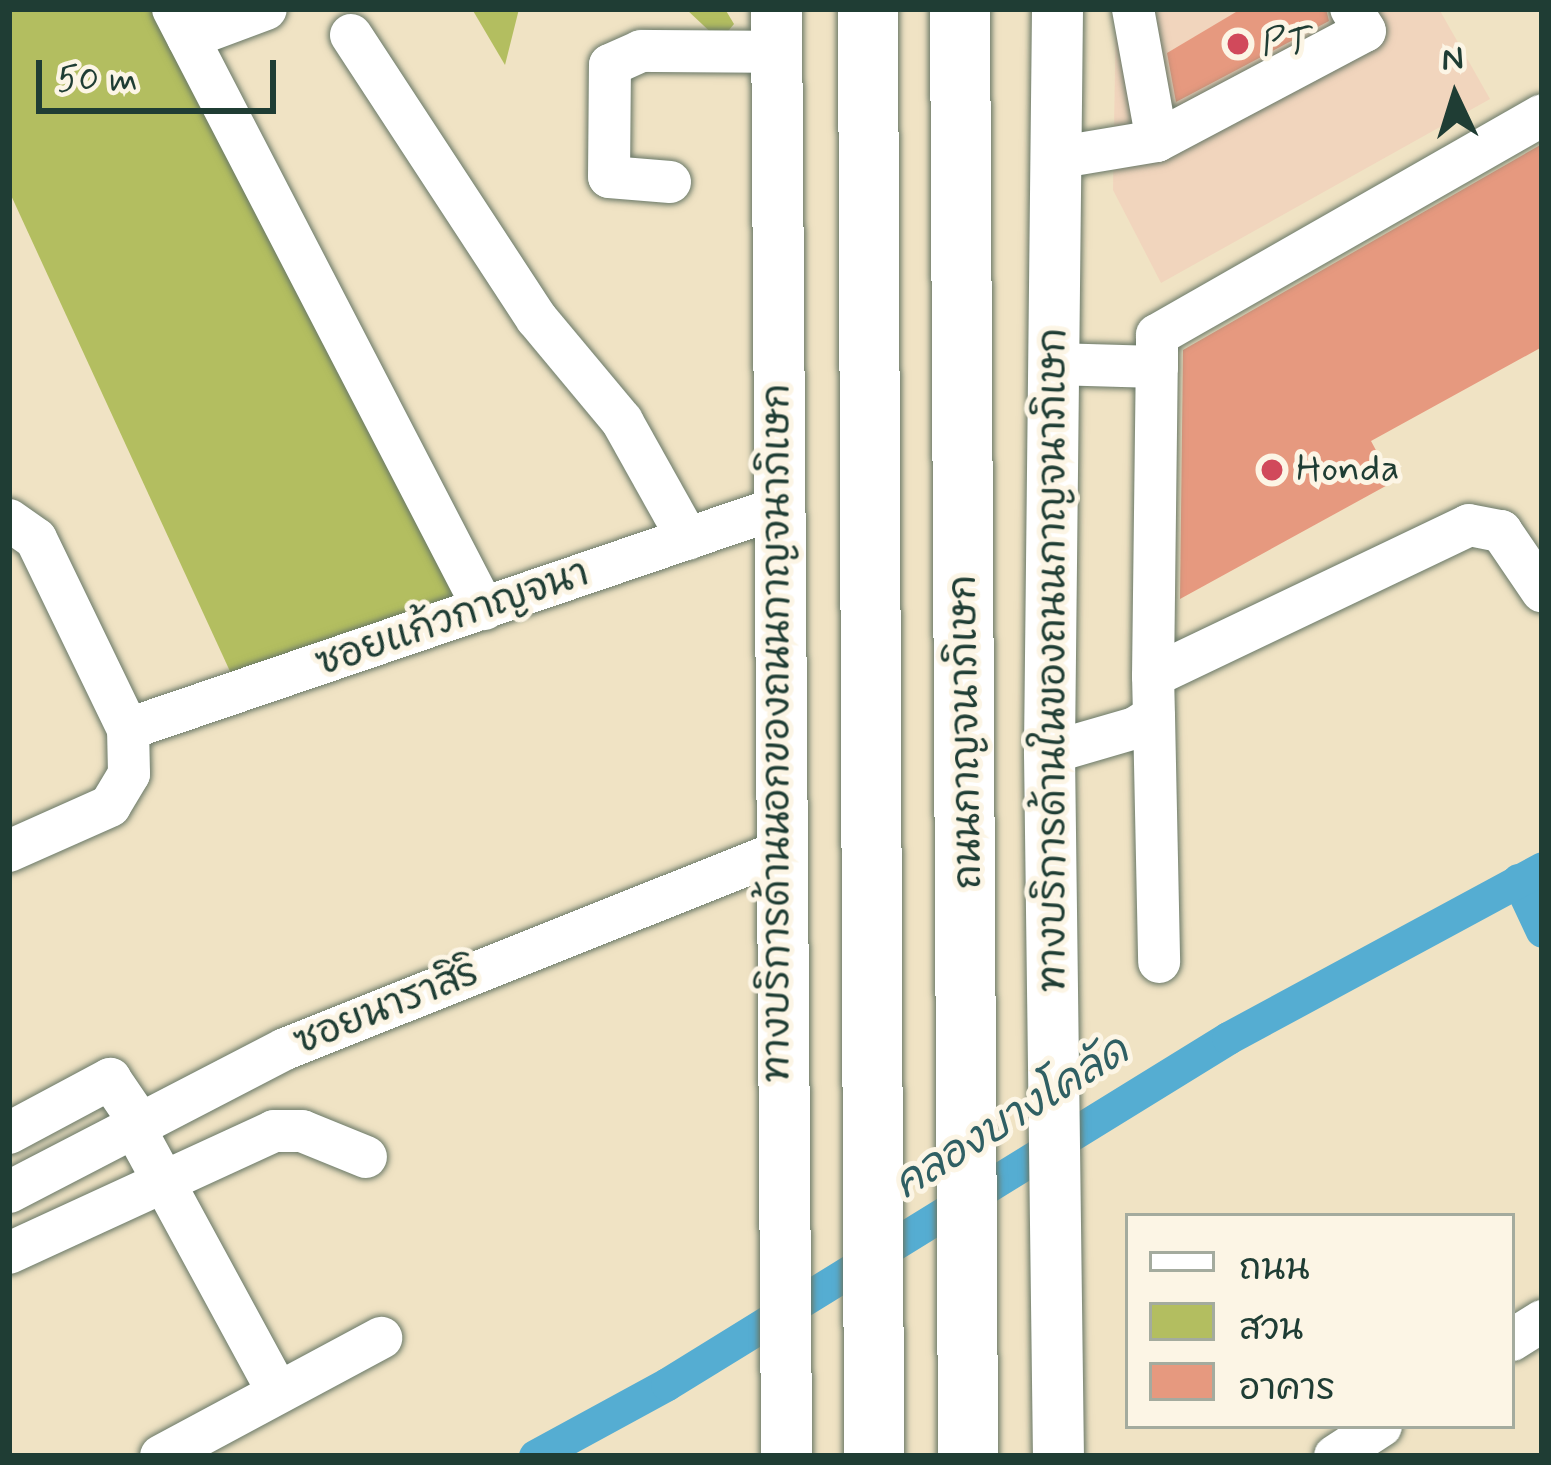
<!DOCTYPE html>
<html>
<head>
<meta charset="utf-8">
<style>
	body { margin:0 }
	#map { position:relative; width:1551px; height:1465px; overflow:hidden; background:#f0e3c4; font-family:Mynerve,"Playpen Sans Thai",sans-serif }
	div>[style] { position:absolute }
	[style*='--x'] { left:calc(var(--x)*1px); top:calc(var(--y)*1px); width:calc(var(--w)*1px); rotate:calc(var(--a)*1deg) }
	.built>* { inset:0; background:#f1d5bd }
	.green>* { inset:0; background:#b3be60 }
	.canal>* { height:33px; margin:-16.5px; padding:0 16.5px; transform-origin:16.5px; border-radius:16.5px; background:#55add2 }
	.building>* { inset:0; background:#e6997f }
	.roads { filter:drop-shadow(0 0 3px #687766) drop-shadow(0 0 3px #687766) }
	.minor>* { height:42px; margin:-21px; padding:0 21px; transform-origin:21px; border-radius:21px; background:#fff }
	.major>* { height:51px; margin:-25.5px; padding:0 25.5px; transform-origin:25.5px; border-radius:25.5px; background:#fff }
	.highway>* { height:60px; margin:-30px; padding:0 30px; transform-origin:30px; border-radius:30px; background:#fff }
	.dots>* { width:33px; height:33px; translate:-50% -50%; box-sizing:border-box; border:6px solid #fcf5e5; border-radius:50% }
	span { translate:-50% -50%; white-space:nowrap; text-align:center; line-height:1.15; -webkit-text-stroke:10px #fcf5e5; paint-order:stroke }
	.poi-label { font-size:39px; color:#1f3d34 }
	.left { translate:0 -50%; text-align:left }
	.street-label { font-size:39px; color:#1f3d34 }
	.water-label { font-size:42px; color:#2f5f63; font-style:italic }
	.frame { position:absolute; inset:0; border:12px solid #1f3d34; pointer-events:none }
	.legend { position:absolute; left:1125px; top:1213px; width:390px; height:216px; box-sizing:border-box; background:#fcf5e5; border:3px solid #a4ab9e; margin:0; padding:15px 21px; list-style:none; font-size:36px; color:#1f3d34 }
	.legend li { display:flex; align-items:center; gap:24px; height:60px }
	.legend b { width:60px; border:3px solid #a4ab9e }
	.north { position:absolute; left:1395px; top:36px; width:120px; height:120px; -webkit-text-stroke:9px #fcf5e5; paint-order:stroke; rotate:356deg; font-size:33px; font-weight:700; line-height:48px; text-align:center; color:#1f3d34 }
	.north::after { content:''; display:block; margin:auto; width:42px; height:54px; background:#1f3d34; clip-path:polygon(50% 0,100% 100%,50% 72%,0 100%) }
	.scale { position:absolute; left:36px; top:60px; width:240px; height:54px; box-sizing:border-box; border:6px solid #1f3d34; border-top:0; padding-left:15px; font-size:36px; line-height:42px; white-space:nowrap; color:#1f3d34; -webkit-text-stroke:9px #fcf5e5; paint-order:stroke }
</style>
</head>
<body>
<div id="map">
	<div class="built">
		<i style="clip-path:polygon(1116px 9px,1439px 9px,1490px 99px,1161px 283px,1113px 190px)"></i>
	</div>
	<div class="green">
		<i style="clip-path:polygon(9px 9px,156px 9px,460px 596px,234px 680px,9px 191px)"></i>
		<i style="clip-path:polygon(472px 9px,519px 9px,505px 65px)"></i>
		<i style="clip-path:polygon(686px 9px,725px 9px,734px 24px,720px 41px)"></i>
	</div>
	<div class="canal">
		<i style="--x:1518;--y:880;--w:56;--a:64.8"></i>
		<i style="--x:535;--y:1456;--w:150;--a:-28.6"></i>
		<i style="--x:667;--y:1384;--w:659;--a:-31.66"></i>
		<i style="--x:1228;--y:1038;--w:357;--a:-28.4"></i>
	</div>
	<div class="building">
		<i style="clip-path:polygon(1241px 9px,1326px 9px,1329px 21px,1176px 102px,1167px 53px)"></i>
		<i style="clip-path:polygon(1542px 144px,1542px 347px,1371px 441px,1393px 482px,1180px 599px,1183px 350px)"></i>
	</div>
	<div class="roads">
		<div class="minor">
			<i style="--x:173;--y:9;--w:676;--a:62.6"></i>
			<i style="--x:1133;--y:9;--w:134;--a:79.7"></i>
			<i style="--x:351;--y:35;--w:339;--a:56.8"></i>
			<i style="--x:537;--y:319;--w:133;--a:50.2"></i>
			<i style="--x:622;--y:421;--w:135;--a:60.8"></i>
			<i style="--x:188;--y:38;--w:83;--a:-20.4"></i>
			<i style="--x:1055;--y:158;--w:103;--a:-9.5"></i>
			<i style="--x:1157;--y:141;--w:235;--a:-27.9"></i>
			<i style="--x:1365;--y:31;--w:26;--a:-122"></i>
			<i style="--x:670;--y:182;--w:61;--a:-175.3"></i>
			<i style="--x:609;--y:177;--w:112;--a:-89.5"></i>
			<i style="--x:610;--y:65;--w:34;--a:-24"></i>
			<i style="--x:641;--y:51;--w:135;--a:0.4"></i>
			<i style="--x:1053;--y:364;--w:104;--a:1.7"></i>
			<i style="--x:1157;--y:367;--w:32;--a:-90"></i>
			<i style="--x:1157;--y:335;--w:443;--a:-29.7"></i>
			<i style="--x:9;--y:520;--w:33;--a:35"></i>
			<i style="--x:36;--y:539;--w:211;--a:64.2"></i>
			<i style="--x:128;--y:729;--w:45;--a:88.7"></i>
			<i style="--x:129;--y:774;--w:37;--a:121"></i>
			<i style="--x:110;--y:806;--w:111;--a:156"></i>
			<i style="--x:1153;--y:676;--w:309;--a:-89.3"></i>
			<i style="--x:1154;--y:716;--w:246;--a:88.8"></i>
			<i style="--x:128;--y:729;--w:686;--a:-18.8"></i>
			<i style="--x:1049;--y:753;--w:90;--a:-16.2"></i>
			<i style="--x:1135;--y:728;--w:22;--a:-32"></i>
			<i style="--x:1154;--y:716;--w:40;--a:-91.4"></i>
			<i style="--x:1153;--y:676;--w:350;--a:-25.5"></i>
			<i style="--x:1469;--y:525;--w:33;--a:11"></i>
			<i style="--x:1501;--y:531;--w:73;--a:55.7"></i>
			<i style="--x:135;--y:1129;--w:299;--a:61.5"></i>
			<i style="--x:9;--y:1133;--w:115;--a:-28.1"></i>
			<i style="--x:110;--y:1079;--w:57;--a:55.8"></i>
			<i style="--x:9;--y:1192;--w:311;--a:-27.4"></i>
			<i style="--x:285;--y:1049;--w:529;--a:-21.76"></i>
			<i style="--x:9;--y:1253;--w:292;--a:-24.7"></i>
			<i style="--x:274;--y:1131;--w:28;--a:0"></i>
			<i style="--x:302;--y:1131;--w:69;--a:22.1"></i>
			<i style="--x:1512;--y:1340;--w:36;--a:-32"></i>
			<i style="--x:161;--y:1456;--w:250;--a:-28.2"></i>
			<i style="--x:1335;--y:1456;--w:55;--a:-33.1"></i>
		</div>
		<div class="major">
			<i style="--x:776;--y:9;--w:1447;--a:89.6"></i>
			<i style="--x:1057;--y:9;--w:744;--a:90.62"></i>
			<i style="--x:1049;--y:753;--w:703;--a:89.27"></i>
		</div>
		<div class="highway">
			<i style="--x:868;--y:9;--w:1447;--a:89.76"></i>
			<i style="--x:960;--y:9;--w:1447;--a:89.68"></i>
		</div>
	</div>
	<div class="dots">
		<i style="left:1238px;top:44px;background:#d1495b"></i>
		<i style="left:1272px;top:470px;background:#d1495b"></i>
	</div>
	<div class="poi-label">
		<span class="left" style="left:1262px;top:44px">PT</span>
		<span class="left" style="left:1296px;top:470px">Honda</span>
	</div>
	<div class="street-label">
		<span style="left:453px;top:620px;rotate:-19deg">ซอยแก้วกาญจนา</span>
		<span style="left:1055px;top:660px;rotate:-90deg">ทางบริการด้านในของถนนกาญจนาภิเษก</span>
		<span style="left:968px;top:732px;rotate:-91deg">ถนนกาญจนาภิเษก</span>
		<span style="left:779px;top:733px;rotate:-90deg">ทางบริการด้านนอกของถนนกาญจนาภิเษก</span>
		<span style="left:387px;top:1009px;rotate:-22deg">ซอยนาราสิริ</span>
	</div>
	<div class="water-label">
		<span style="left:1012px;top:1119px;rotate:-32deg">คลองบางโคลัด</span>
	</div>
	<div class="frame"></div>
	<ul class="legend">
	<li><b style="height:15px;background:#fff"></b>ถนน</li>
	<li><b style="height:33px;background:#b3be60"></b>สวน</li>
	<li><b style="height:33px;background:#e6997f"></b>อาคาร</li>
	</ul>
	<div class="north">N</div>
	<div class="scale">50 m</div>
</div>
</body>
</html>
